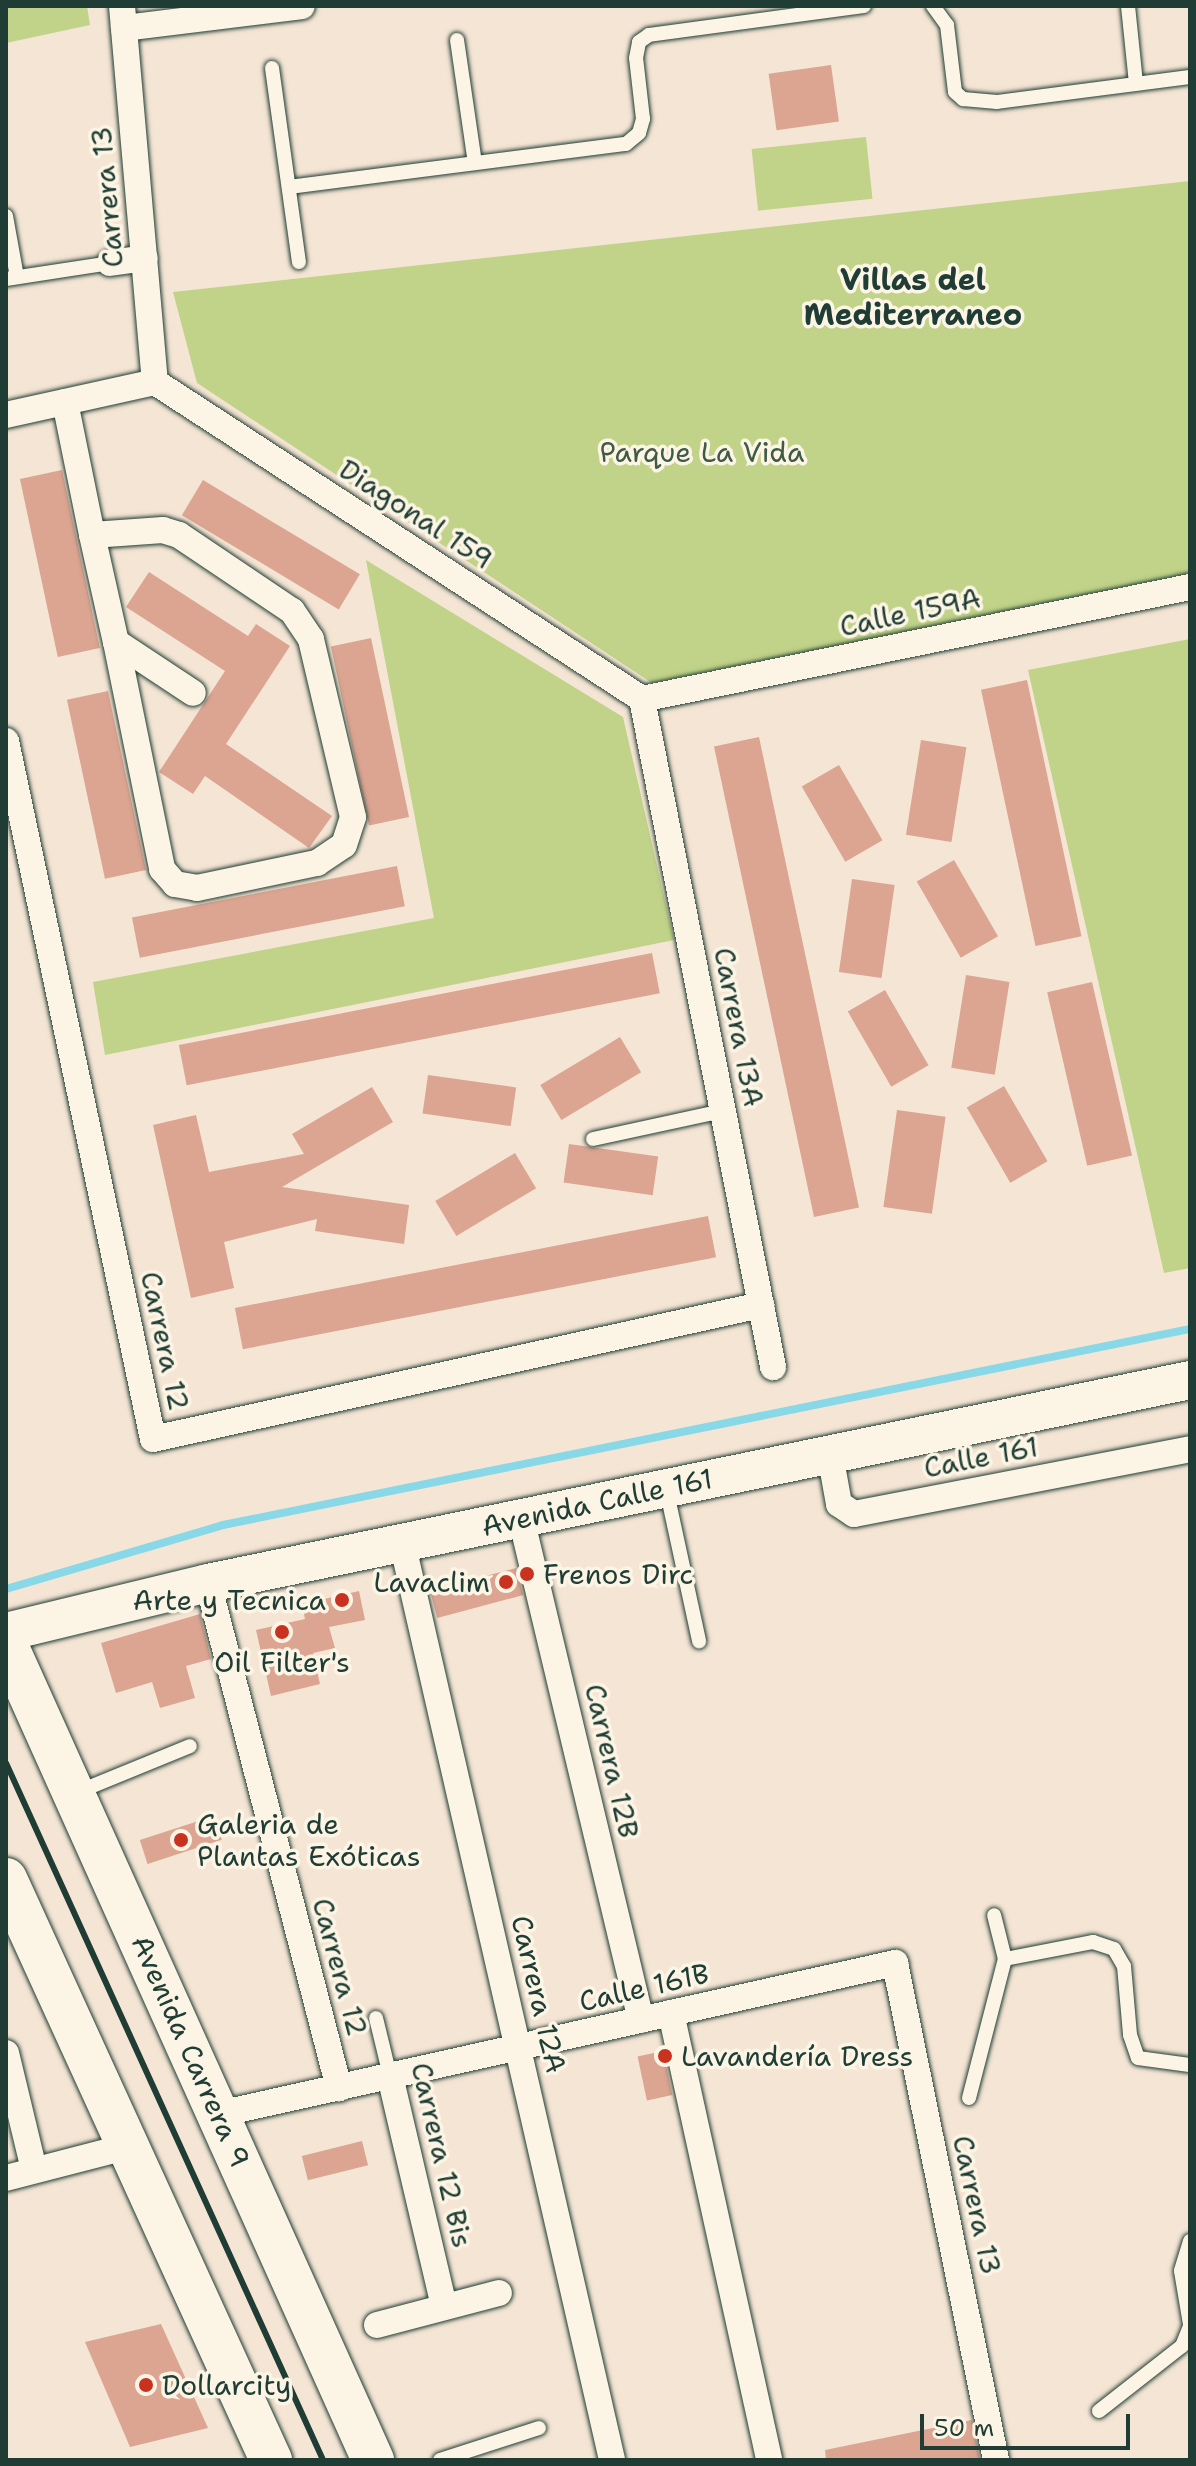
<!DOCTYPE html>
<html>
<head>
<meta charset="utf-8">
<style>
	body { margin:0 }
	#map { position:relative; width:1196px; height:2466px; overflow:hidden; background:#f5e5d4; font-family:"Shantell Sans",sans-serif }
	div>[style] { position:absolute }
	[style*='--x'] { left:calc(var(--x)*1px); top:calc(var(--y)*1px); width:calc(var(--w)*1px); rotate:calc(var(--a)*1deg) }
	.green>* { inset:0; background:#c0d388; transform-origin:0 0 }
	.stream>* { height:8px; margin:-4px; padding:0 4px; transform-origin:4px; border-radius:4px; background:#89d8e7 }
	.building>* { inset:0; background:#dba592; transform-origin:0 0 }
	.roads { filter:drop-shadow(0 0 2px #1f3d34) drop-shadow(0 0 2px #1f3d34) }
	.lane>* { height:14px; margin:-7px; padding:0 7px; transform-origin:7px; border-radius:7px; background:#fcf5e5 }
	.street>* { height:26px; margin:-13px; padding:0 13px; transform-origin:13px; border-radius:13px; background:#fcf5e5 }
	.secondary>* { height:38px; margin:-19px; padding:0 19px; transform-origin:19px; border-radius:19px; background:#fcf5e5 }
	.primary>* { height:42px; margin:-21px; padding:0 21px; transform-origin:21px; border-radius:21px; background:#fcf5e5 }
	.rail>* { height:6px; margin:-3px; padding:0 3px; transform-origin:3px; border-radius:3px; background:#1f3d34 }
	.dots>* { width:22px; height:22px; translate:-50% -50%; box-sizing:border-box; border:4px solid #fcf5e5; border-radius:50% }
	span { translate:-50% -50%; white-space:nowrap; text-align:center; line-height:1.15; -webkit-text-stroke:7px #fcf5e5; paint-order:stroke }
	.street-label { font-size:28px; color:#1f3d34 }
	.park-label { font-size:28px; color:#3f5b45 }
	.poi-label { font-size:28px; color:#1f3d34 }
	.left { translate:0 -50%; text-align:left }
	.right { translate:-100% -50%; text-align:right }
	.neighbourhood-label { font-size:30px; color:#1f3d34; font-weight:700 }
	.frame { position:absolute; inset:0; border:8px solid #1f3d34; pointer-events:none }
	.scale { position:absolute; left:920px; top:2414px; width:210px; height:36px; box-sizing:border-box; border:4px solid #1f3d34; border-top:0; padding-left:10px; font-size:24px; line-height:28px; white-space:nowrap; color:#1f3d34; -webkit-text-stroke:6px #fcf5e5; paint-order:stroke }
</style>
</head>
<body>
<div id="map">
	<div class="green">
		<i style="clip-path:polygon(6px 6px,87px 6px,90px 25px,6px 43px)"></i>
		<i style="left:866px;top:137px;width:62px;height:115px;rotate:84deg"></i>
		<i style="clip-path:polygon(1190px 181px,1190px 573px,652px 683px,197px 383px,173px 292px)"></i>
		<i style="clip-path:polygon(366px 560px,623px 717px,674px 940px,105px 1055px,93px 982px,434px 918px)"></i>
		<i style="clip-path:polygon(1190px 639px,1190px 1268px,1164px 1273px,1028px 670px)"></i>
	</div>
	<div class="stream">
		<i style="--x:6;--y:1589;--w:226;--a:-16.4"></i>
		<i style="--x:223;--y:1525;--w:987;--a:-11.46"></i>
	</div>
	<div class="building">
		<i style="left:831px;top:65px;width:57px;height:63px;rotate:82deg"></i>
		<i style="left:62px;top:470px;width:182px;height:43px;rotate:78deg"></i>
		<i style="left:203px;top:480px;width:183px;height:41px;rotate:31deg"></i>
		<i style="clip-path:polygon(149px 572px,248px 636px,256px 624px,290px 646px,226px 744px,332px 816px,309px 848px,205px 776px,193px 794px,159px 772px,225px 671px,126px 607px)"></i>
		<i style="left:371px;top:638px;width:183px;height:41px;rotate:78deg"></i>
		<i style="left:1027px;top:680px;width:262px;height:47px;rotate:78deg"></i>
		<i style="left:108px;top:691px;width:183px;height:42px;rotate:78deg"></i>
		<i style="left:759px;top:737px;width:481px;height:46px;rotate:78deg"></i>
		<i style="left:921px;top:740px;width:46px;height:96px;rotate:9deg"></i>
		<i style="left:839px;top:765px;width:87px;height:43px;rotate:60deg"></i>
		<i style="left:954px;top:860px;width:88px;height:43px;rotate:60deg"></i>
		<i style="left:397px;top:866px;width:41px;height:270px;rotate:79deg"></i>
		<i style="left:852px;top:879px;width:43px;height:94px;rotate:8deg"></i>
		<i style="left:652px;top:953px;width:41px;height:482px;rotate:79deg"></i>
		<i style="left:966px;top:975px;width:44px;height:94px;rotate:9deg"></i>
		<i style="left:1092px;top:982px;width:178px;height:46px;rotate:77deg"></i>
		<i style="left:885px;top:990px;width:87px;height:43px;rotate:60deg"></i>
		<i style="left:620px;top:1037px;width:41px;height:93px;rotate:59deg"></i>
		<i style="left:428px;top:1075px;width:89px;height:39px;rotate:8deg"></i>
		<i style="left:1004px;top:1086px;width:87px;height:43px;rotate:60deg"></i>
		<i style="clip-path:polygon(372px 1087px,393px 1122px,282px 1187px,409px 1205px,404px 1244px,315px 1231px,317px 1219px,224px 1242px,234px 1288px,191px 1298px,153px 1125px,196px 1115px,209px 1172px,304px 1154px,292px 1134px)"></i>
		<i style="left:897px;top:1110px;width:49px;height:98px;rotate:8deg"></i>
		<i style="left:569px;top:1144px;width:90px;height:39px;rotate:8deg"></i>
		<i style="left:515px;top:1153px;width:41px;height:93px;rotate:59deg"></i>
		<i style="left:708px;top:1216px;width:42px;height:482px;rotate:79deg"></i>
		<i style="left:516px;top:1568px;width:28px;height:89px;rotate:75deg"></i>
		<i style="clip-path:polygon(359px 1591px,365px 1620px,329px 1627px,335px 1648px,313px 1653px,320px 1684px,271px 1696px,256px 1630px,305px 1619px,302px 1604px)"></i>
		<i style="clip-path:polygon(200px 1614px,211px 1659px,186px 1666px,195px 1698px,160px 1708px,152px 1682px,116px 1693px,101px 1643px)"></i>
		<i style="left:214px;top:1816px;width:25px;height:78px;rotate:72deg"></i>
		<i style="left:663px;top:2051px;width:45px;height:26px;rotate:78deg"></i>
		<i style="left:362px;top:2141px;width:25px;height:62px;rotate:76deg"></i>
		<i style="clip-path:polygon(161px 2324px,208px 2428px,130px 2447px,85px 2342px)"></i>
		<i style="clip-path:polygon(972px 2420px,980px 2460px,826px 2460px,825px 2450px)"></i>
	</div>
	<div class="roads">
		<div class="lane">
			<i style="--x:933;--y:6;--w:24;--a:54"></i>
			<i style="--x:947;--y:25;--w:67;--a:83.2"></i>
			<i style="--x:955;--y:92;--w:11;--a:41"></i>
			<i style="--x:963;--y:99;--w:34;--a:5"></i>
			<i style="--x:997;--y:102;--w:195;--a:-7.4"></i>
			<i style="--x:1128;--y:6;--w:78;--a:84.1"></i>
			<i style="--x:457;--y:40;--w:124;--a:81.7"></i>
			<i style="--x:272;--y:68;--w:196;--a:82.1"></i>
			<i style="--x:289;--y:187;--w:340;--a:-7.3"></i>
			<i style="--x:626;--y:144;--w:17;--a:-40"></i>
			<i style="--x:639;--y:133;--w:15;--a:-74"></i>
			<i style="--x:643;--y:119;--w:61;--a:-96.5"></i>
			<i style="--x:636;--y:58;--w:16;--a:-79"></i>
			<i style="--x:639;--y:42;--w:12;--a:-35"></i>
			<i style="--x:649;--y:35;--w:217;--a:-7.7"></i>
			<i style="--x:6;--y:216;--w:62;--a:79.8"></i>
			<i style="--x:6;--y:279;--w:105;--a:-8.7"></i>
			<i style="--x:593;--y:1139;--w:133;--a:-12.2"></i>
			<i style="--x:666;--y:1488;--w:157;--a:77.8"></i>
			<i style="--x:75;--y:1793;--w:124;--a:-22.2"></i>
			<i style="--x:1005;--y:1959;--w:90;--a:-10.9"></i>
			<i style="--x:1093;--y:1942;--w:22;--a:18"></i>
			<i style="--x:1114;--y:1949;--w:20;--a:60"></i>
			<i style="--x:1124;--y:1966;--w:69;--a:85"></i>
			<i style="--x:1130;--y:2035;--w:24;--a:71"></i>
			<i style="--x:1138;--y:2058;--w:52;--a:7.7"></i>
			<i style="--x:376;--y:2018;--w:60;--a:76.4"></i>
			<i style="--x:969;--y:2098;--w:144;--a:-75.5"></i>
			<i style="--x:1005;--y:1959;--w:45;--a:-104"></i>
			<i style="--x:1190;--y:2241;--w:31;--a:107"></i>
			<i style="--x:1181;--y:2271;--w:54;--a:80.4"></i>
			<i style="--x:1099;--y:2411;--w:105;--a:-38.1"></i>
			<i style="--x:1182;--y:2346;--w:22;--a:-68"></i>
			<i style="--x:440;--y:2460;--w:104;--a:-17.9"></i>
		</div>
		<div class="street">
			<i style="--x:122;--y:6;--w:377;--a:85"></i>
			<i style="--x:124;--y:28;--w:179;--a:-7"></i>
			<i style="--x:110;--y:263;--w:35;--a:-8"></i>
			<i style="--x:155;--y:382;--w:581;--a:33.06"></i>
			<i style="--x:65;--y:402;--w:136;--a:78.5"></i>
			<i style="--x:92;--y:535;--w:110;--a:77.4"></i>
			<i style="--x:116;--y:642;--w:232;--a:78.5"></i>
			<i style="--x:162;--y:869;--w:20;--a:49"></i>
			<i style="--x:175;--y:884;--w:22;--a:10"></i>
			<i style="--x:197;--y:888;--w:123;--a:-11.8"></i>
			<i style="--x:317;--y:863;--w:32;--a:-34"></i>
			<i style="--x:344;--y:845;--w:29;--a:-72"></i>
			<i style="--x:353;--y:817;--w:183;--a:-103.3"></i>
			<i style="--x:311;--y:639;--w:34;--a:-124"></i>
			<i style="--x:292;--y:611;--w:136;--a:-146.1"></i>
			<i style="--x:179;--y:535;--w:17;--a:-163"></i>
			<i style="--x:163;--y:530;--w:71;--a:176"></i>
			<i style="--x:6;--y:415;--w:153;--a:-12.5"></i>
			<i style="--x:116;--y:642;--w:92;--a:33.5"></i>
			<i style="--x:642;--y:699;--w:681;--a:78.9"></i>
			<i style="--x:642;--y:699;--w:559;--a:-11.55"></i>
			<i style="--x:6;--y:741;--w:713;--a:78.11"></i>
			<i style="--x:153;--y:1439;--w:623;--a:-12.43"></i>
			<i style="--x:830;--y:1454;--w:51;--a:79.8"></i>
			<i style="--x:839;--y:1504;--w:18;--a:34"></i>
			<i style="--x:854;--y:1514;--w:342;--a:-10.9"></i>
			<i style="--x:521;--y:1518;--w:516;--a:76.56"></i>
			<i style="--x:402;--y:1542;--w:942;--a:77.11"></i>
			<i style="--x:208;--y:1583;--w:522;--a:75.46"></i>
			<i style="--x:671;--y:2013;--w:458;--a:77.6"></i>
			<i style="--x:6;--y:2053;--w:120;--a:76.5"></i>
			<i style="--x:390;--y:2076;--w:237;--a:76.8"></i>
			<i style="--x:219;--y:2114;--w:693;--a:-12.59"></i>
			<i style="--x:895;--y:1963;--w:507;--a:78.51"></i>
			<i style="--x:6;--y:2178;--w:124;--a:-14.5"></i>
			<i style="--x:377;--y:2325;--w:126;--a:-14.7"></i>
		</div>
		<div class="secondary">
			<i style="--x:6;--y:1632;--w:208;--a:-13.6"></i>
			<i style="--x:208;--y:1583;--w:1003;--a:-11.68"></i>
		</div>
		<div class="primary">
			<i style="--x:6;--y:1643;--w:896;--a:65.81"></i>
			<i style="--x:6;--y:1879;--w:639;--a:65.48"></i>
		</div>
	</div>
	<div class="rail">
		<i style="--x:6;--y:1763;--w:766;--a:65.54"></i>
	</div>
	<div class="dots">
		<i style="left:527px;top:1574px;background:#c8321e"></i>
		<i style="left:506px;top:1582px;background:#c8321e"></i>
		<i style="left:342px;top:1600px;background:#c8321e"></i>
		<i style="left:282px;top:1632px;background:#c8321e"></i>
		<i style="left:181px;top:1840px;background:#c8321e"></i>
		<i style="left:665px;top:2056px;background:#c8321e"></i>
		<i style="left:146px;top:2385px;background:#c8321e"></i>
	</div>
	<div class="street-label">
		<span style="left:107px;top:197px;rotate:-95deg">Carrera 13</span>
		<span style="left:416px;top:514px;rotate:33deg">Diagonal 159</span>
		<span style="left:910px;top:612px;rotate:-12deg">Calle 159A</span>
		<span style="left:739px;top:1027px;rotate:79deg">Carrera 13A</span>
		<span style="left:165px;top:1341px;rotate:78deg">Carrera 12</span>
		<span style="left:981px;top:1457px;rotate:-11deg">Calle 161</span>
		<span style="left:597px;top:1502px;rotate:-12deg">Avenida Calle 161</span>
		<span style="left:612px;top:1761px;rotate:77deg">Carrera 12B</span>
		<span style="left:340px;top:1967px;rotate:75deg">Carrera 12</span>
		<span style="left:644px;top:1987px;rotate:-13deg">Calle 161B</span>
		<span style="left:539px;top:1994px;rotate:77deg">Carrera 12A</span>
		<span style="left:191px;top:2051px;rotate:66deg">Avenida Carrera 9</span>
		<span style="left:442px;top:2155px;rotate:77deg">Carrera 12 Bis</span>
		<span style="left:977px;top:2205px;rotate:78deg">Carrera 13</span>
	</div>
	<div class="park-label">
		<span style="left:702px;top:452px">Parque La Vida</span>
	</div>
	<div class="poi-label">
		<span class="left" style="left:543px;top:1574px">Frenos Dirc</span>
		<span class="right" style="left:490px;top:1582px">Lavaclim</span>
		<span class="right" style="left:326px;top:1600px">Arte y Tecnica</span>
		<span style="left:282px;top:1662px">Oil Filter's</span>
		<span class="left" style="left:197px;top:1840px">Galeria de<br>Plantas Exóticas</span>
		<span class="left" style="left:681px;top:2056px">Lavandería Dress</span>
		<span class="left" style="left:162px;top:2385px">Dollarcity</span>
	</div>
	<div class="neighbourhood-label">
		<span style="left:913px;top:297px">Villas del<br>Mediterraneo</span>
	</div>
	<div class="frame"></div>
	<div class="scale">50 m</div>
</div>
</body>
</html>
